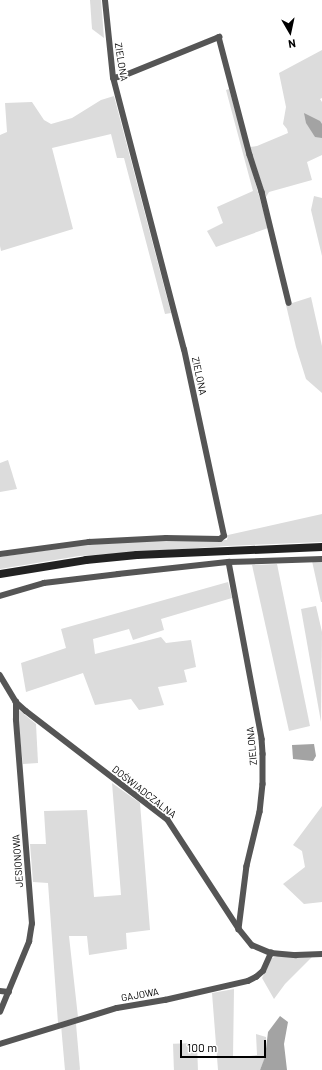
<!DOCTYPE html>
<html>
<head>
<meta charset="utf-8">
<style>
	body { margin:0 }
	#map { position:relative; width:322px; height:1070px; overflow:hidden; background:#fff; font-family:Barlow,sans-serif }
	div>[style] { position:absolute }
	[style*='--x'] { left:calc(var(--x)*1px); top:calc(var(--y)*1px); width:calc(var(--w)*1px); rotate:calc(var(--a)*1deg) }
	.green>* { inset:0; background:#dcdcdc; transform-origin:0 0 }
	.water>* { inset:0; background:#a3a3a3 }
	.minor>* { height:5.5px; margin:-2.75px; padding:0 2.75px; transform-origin:2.75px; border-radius:2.75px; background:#555 }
	.secondary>* { height:8px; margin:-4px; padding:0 4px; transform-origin:4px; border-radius:4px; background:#222 }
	span { translate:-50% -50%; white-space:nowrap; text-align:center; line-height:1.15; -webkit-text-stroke:3.5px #fff; paint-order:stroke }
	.street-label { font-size:10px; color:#000 }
	.north { position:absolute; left:270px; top:12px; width:40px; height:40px; -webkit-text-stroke:3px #fff; paint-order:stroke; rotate:171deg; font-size:11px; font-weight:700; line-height:16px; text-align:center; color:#000 }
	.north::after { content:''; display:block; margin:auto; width:14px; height:18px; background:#000; clip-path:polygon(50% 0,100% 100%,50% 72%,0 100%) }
	.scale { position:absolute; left:180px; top:1040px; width:86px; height:18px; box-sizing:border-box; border:2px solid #000; border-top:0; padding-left:5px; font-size:12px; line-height:14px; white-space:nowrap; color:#000; -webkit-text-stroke:3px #fff; paint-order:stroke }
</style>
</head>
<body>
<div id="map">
	<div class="green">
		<i style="clip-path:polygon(90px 0,101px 0,104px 38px,92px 29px)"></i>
		<i style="clip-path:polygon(322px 50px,322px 98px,320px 99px,322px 102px,322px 155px,307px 162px,312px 180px,269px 192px,266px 197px,250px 147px,257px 146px,288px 133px,287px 129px,283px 124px,286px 107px,279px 73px)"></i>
		<i style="clip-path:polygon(229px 89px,268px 228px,216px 247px,207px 231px,223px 223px,217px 207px,253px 191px,226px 90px)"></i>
		<i style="clip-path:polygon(114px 96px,171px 313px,165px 314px,124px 158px,117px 158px,111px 134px,52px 148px,73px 229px,1px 251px,0 246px,0 135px,7px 132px,5px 103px,32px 102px,44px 120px,51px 124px,72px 118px,101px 100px)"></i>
		<i style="clip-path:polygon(314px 196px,322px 198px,322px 256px,311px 210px)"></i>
		<i style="clip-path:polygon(311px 297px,322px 346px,322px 393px,306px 379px,296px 347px,286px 305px)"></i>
		<i style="clip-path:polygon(8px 460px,17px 489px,0 492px,0 463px)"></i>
		<i style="clip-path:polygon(322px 514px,322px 542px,227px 546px,79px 556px,0 569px,0 557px,82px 545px,164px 540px,227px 540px,228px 535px)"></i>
		<i style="clip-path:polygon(312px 561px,322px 561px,322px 602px,321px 602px)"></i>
		<i style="clip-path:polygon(277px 564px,310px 726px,289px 731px,252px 565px)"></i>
		<i style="clip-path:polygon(228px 582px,232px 598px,161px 619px,164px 630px,133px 640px,129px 629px,93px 639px,95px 654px,161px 637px,166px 643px,191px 640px,196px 667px,184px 670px,187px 682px,158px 687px,164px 705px,139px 710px,131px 699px,95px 705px,83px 673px,26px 692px,21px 663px,66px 648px,61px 629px)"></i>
		<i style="clip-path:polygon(316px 606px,322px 632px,321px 722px,301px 609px)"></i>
		<i style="clip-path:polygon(19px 710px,36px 724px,38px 763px,23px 764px,17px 714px)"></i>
		<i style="clip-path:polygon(112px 783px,140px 803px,150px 930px,126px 933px,127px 949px,89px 955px,87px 936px,69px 936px,78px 1017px,58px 1023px,48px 883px,33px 882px,30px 844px,46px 844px,44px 811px,87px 810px,94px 897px,121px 895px)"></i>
		<i style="clip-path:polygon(322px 806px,322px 902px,304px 904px,283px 884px,305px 867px,302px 851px,293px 845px)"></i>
		<i style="clip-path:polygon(278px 956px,312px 957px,285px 984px,274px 999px,262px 978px,272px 958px)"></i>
		<i style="clip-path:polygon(234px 989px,233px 1058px,257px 1055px,256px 1034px,266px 1037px,266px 1056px,260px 1070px,218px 1070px,212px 993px)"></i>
		<i style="left:76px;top:1024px;width:46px;height:15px;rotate:85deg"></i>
		<i style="left:197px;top:1043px;width:27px;height:24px;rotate:88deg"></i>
	</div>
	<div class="water">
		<i style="clip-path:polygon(304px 113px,320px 121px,322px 124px,322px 138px,315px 137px,306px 123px)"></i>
		<i style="clip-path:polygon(314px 744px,316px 756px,313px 761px,293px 759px,292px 745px)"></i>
		<i style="clip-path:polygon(280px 1016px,288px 1022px,284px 1044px,287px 1070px,260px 1070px,265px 1057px,268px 1032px)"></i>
	</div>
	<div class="minor">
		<i style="--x:113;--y:78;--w:10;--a:-11"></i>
		<i style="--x:123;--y:76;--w:104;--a:-22.1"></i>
		<i style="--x:219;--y:37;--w:122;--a:75.3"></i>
		<i style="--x:250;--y:155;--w:39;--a:72"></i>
		<i style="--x:262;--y:192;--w:114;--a:76.3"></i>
		<i style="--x:0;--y:554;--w:90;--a:-7.7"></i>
		<i style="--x:89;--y:542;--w:77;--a:-3"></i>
		<i style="--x:166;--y:538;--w:54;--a:1.1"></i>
		<i style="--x:220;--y:539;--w:5;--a:-37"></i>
		<i style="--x:224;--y:536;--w:190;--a:-102.1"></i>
		<i style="--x:184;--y:350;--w:281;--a:-104.6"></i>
		<i style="--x:113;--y:78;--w:78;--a:-95.9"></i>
		<i style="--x:229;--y:562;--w:180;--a:79.4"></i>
		<i style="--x:262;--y:739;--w:15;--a:86"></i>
		<i style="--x:263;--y:754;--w:30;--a:90"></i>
		<i style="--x:263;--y:784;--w:28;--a:96"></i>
		<i style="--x:260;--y:812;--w:56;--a:103.5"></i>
		<i style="--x:247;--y:866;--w:64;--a:97.2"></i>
		<i style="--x:0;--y:596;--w:46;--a:-16.5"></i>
		<i style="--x:44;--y:583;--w:75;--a:-6.9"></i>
		<i style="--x:118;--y:574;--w:112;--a:-6.2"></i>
		<i style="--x:229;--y:562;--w:93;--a:-1.8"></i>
		<i style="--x:0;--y:675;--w:31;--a:59"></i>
		<i style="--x:16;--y:702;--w:13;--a:42"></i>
		<i style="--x:26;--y:711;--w:179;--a:37.5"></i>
		<i style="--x:168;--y:820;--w:130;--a:56.9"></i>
		<i style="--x:239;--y:929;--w:21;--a:51"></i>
		<i style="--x:252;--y:945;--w:21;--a:23"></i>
		<i style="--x:271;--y:953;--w:25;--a:5"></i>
		<i style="--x:296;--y:955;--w:26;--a:-2"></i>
		<i style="--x:0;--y:991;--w:9;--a:6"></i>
		<i style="--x:0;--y:1012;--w:76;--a:-67.5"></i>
		<i style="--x:29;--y:942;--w:18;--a:-81"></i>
		<i style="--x:32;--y:924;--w:205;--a:-94.5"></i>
		<i style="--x:16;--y:720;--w:18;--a:-90"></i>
		<i style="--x:0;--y:1044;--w:122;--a:-17.1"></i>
		<i style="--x:117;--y:1008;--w:49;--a:-9.5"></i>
		<i style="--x:165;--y:1000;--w:85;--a:-12.9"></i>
		<i style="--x:248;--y:981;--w:9;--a:-27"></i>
		<i style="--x:256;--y:977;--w:9;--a:-41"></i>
		<i style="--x:263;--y:971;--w:20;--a:-66"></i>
	</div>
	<div class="secondary">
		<i style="--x:0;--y:574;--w:87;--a:-9.2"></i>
		<i style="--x:86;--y:560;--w:51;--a:-5.6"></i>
		<i style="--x:137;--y:555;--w:185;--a:-2.5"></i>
	</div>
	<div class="street-label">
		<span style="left:121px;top:62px;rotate:81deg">ZIELONA</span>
		<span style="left:199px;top:376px;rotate:78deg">ZIELONA</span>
		<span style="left:252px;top:746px;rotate:-95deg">ZIELONA</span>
		<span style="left:144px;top:792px;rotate:38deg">DOŚWIADCZALNA</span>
		<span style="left:18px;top:861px;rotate:-94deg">JESIONOWA</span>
		<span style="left:140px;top:995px;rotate:-10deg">GAJOWA</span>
	</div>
	<div class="north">N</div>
	<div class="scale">100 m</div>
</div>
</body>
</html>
